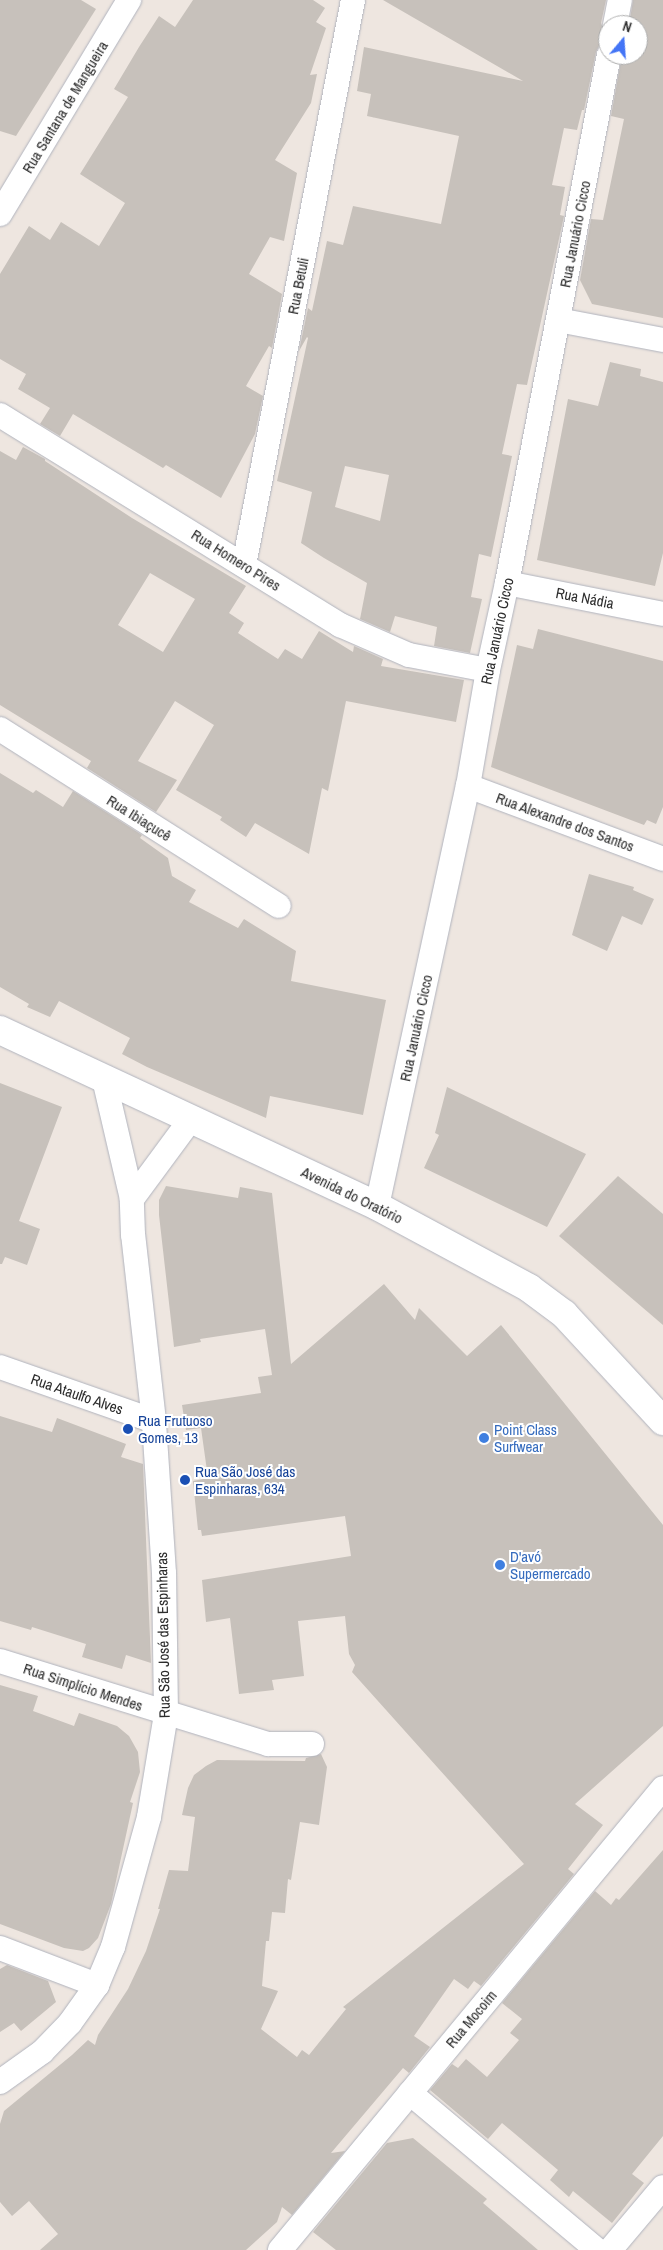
<!DOCTYPE html>
<html>
<head>
<meta charset="utf-8">
<style>
	body { margin:0 }
	#map { position:relative; width:663px; height:2250px; overflow:hidden; background:#eee6e0; font-family:"Archivo Narrow",sans-serif }
	div>[style] { position:absolute }
	[style*='--x'] { left:calc(var(--x)*1px); top:calc(var(--y)*1px); width:calc(var(--w)*1px); rotate:calc(var(--a)*1deg) }
	.building>* { inset:0; background:#c7c1bb }
	.roads { filter:drop-shadow(0 0 1px #b0b3bd) drop-shadow(0 0 1px #b0b3bd) }
	.minor>* { height:24px; margin:-12px; padding:0 12px; transform-origin:12px; border-radius:12px; background:#fff }
	.secondary>* { height:28px; margin:-14px; padding:0 14px; transform-origin:14px; border-radius:14px; background:#fff }
	.dots>* { width:14px; height:14px; translate:-50% -50%; box-sizing:border-box; border:2px solid #fff; border-radius:50% }
	span { translate:-50% -50%; white-space:nowrap; text-align:center; line-height:1.15; -webkit-text-stroke:4px #fff; paint-order:stroke }
	.street-label { font-size:15px; color:#2d2d2d }
	.transit-label { font-size:15px; color:#164399 }
	.left { translate:0 -50%; text-align:left }
	.shop-label { font-size:15px; color:#366cbe }
	.north { position:absolute; left:598px; top:15px; width:50px; height:50px; box-sizing:border-box; background:#fff; border:1px solid #ababab; border-radius:50%; rotate:18deg; font-size:14px; font-weight:700; line-height:20px; text-align:center; color:#2d2d2d }
	.north::after { content:''; display:block; margin:auto; width:18px; height:22px; background:#4475f6; clip-path:polygon(50% 0,100% 100%,50% 72%,0 100%) }
</style>
</head>
<body>
<div id="map">
	<div class="building">
		<i style="clip-path:polygon(0 0,81px 0,96px 9px,16px 136px,0 131px)"></i>
		<i style="clip-path:polygon(193px 0,313px 0,325px 8px,316px 22px,326px 28px,310px 75px,317px 74px,311px 103px,275px 160px,297px 173px,284px 241px,270px 237px,249px 274px,282px 294px,272px 348px,269px 346px,246px 386px,263px 396px,255px 434px,221px 498px,166px 465px,163px 468px,73px 414px,60px 436px,40px 424px,50px 408px,18px 389px,26px 374px,0 359px,0 274px,29px 226px,50px 240px,61px 222px,99px 246px,125px 203px,80px 174px,128px 97px,114px 89px,139px 47px,159px 16px,175px 27px)"></i>
		<i style="clip-path:polygon(evenodd,383px 0,606px 0,601px 23px,608px 42px,599px 46px,596px 52px,584px 110px,582px 110px,577px 130px,564px 128px,552px 185px,565px 187px,560px 215px,564px 216px,527px 385px,517px 384px,502px 454px,512px 456px,491px 557px,479px 554px,471px 597px,482px 599px,470px 653px,434px 646px,437px 627px,395px 616px,390px 632px,360px 619px,367px 583px,324px 558px,301px 543px,312px 492px,277px 481px,308px 338px,307px 337px,299px 351px,308px 308px,312px 311px,327px 241px,343px 245px,353px 206px,441px 224px,459px 136px,367px 116px,371px 94px,357px 91px,364px 47px,523px 81px,383px 0,345px 466px,389px 475px,380px 521px,335px 507px,345px 466px)"></i>
		<i style="clip-path:polygon(633px 0,663px 0,663px 318px,592px 304px,580px 280px,591px 219px,603px 220px,624px 119px,611px 116px,622px 55px,638px 55px,638px 25px,629px 25px)"></i>
		<i style="clip-path:polygon(610px 362px,641px 369px,640px 376px,663px 382px,663px 553px,655px 586px,537px 560px,568px 399px,598px 406px)"></i>
		<i style="clip-path:polygon(evenodd,23px 447px,45px 459px,45px 461px,132px 518px,246px 586px,229px 613px,244px 623px,238px 633px,278px 659px,285px 649px,302px 659px,319px 631px,353px 652px,354px 646px,383px 659px,381px 666px,464px 680px,456px 722px,346px 701px,328px 791px,322px 788px,309px 854px,255px 823px,246px 837px,220px 820px,222px 817px,176px 790px,214px 725px,175px 701px,138px 761px,177px 780px,156px 812px,87px 768px,91px 761px,0 705px,0 451px,16px 460px,23px 447px,150px 573px,195px 599px,163px 652px,118px 625px,150px 573px)"></i>
		<i style="clip-path:polygon(538px 629px,663px 661px,663px 807px,656px 824px,647px 820px,644px 825px,491px 767px,517px 645px,533px 649px)"></i>
		<i style="clip-path:polygon(0 773px,33px 793px,36px 790px,63px 807px,73px 791px,142px 835px,140px 838px,168px 858px,172px 876px,196px 890px,189px 902px,238px 928px,244px 919px,296px 951px,291px 981px,386px 1000px,363px 1115px,270px 1096px,266px 1118px,147px 1067px,122px 1054px,130px 1038px,59px 1001px,50px 1017px,27px 1007px,29px 1004px,0 987px)"></i>
		<i style="clip-path:polygon(589px 874px,634px 887px,633px 890px,654px 899px,642px 925px,622px 916px,607px 951px,572px 935px)"></i>
		<i style="clip-path:polygon(0 1083px,62px 1107px,19px 1221px,40px 1229px,27px 1265px,5px 1257px,2px 1264px,0 1264px)"></i>
		<i style="clip-path:polygon(447px 1087px,586px 1154px,547px 1227px,424px 1168px,439px 1135px,435px 1133px)"></i>
		<i style="clip-path:polygon(618px 1176px,663px 1214px,663px 1325px,559px 1236px)"></i>
		<i style="clip-path:polygon(166px 1186px,238px 1198px,240px 1187px,272px 1193px,291px 1364px,384px 1284px,415px 1320px,419px 1308px,467px 1356px,501px 1325px,663px 1525px,663px 1726px,575px 1804px,603px 1825px,568px 1869px,574px 1874px,481px 1986px,474px 1981px,468px 1989px,454px 1979px,414px 2036px,430px 2047px,409px 2073px,403px 2068px,331px 2153px,345px 2151px,292px 2215px,282px 2207px,277px 2222px,246px 2250px,40px 2250px,58px 2234px,29px 2201px,12px 2216px,0 2202px,0 2124px,4px 2111px,72px 2055px,88px 2040px,95px 2045px,98px 2035px,128px 1989px,146px 1951px,160px 1909px,158px 1909px,169px 1870px,188px 1871px,195px 1817px,182px 1815px,188px 1788px,194px 1775px,206px 1766px,217px 1760px,305px 1761px,306px 1758px,321px 1754px,327px 1767px,319px 1825px,300px 1822px,291px 1880px,288px 1879px,285px 1913px,272px 1912px,269px 1941px,266px 1941px,262px 1986px,278px 1991px,261px 2029px,297px 2057px,302px 2050px,309px 2055px,346px 2009px,343px 2007px,524px 1864px,352px 1672px,355px 1665px,349px 1654px,345px 1616px,298px 1621px,304px 1676px,272px 1680px,274px 1690px,239px 1694px,230px 1618px,206px 1622px,202px 1580px,351px 1556px,345px 1516px,202px 1536px,201px 1530px,198px 1530px,193px 1481px,208px 1478px,201px 1428px,186px 1430px,182px 1405px,261px 1393px,258px 1377px,272px 1375px,265px 1329px,200px 1339px,201px 1342px,174px 1347px,159px 1215px,159px 1200px)"></i>
		<i style="clip-path:polygon(0 1416px,52px 1432px,57px 1418px,126px 1444px,121px 1457px,143px 1464px,151px 1663px,126px 1655px,122px 1669px,82px 1657px,86px 1644px,32px 1627px,31px 1630px,0 1621px)"></i>
		<i style="clip-path:polygon(0 1685px,38px 1696px,33px 1711px,74px 1726px,79px 1713px,117px 1726px,129px 1736px,138px 1752px,140px 1772px,130px 1802px,133px 1803px,111px 1904px,98px 1938px,89px 1948px,83px 1951px,64px 1948px,0 1924px)"></i>
		<i style="clip-path:polygon(663px 1850px,663px 2136px,632px 2174px,644px 2183px,612px 2223px,573px 2191px,569px 2197px,550px 2180px,558px 2170px,502px 2123px,488px 2139px,430px 2090px,452px 2064px,458px 2068px,466px 2059px,487px 2077px,519px 2040px,510px 2033px,522px 2019px,502px 2003px,595px 1891px,611px 1905px,616px 1898px,619px 1900px)"></i>
		<i style="clip-path:polygon(7px 1965px,48px 1981px,56px 2002px,21px 2031px,14px 2023px,0 2032px,0 1969px)"></i>
		<i style="clip-path:polygon(413px 2138px,487px 2199px,483px 2203px,538px 2250px,336px 2250px,313px 2232px,387px 2143px)"></i>
	</div>
	<div class="roads">
		<div class="minor">
			<i style="--x:615;--y:25;--w:25;--a:-79"></i>
			<i style="--x:0;--y:214;--w:250;--a:-58.9"></i>
			<i style="--x:558;--y:320;--w:107;--a:10.8"></i>
			<i style="--x:0;--y:415;--w:400;--a:31.7"></i>
			<i style="--x:340;--y:625;--w:75;--a:23.5"></i>
			<i style="--x:409;--y:655;--w:80;--a:10.8"></i>
			<i style="--x:244;--y:565;--w:575;--a:-79.08"></i>
			<i style="--x:507;--y:583;--w:159;--a:11.2"></i>
			<i style="--x:0;--y:729;--w:330;--a:32.4"></i>
			<i style="--x:468;--y:786;--w:208;--a:20.5"></i>
			<i style="--x:132;--y:1199;--w:99;--a:-53.6"></i>
			<i style="--x:377;--y:1206;--w:430;--a:-77.8"></i>
			<i style="--x:468;--y:786;--w:118;--a:-80.2"></i>
			<i style="--x:488;--y:670;--w:89;--a:-77.7"></i>
			<i style="--x:507;--y:583;--w:538;--a:-79.07"></i>
			<i style="--x:0;--y:1367;--w:163;--a:19.3"></i>
			<i style="--x:0;--y:1661;--w:281;--a:17.2"></i>
			<i style="--x:268;--y:1744;--w:44;--a:0"></i>
			<i style="--x:0;--y:1948;--w:104;--a:20.9"></i>
			<i style="--x:0;--y:2082;--w:52;--a:-35.5"></i>
			<i style="--x:42;--y:2052;--w:40;--a:-46"></i>
			<i style="--x:70;--y:2023;--w:47;--a:-54.6"></i>
			<i style="--x:97;--y:1985;--w:41;--a:-67.2"></i>
			<i style="--x:113;--y:1947;--w:135;--a:-74.5"></i>
			<i style="--x:149;--y:1817;--w:104;--a:-80.6"></i>
			<i style="--x:166;--y:1714;--w:141;--a:-90.8"></i>
			<i style="--x:164;--y:1573;--w:152;--a:-93.8"></i>
			<i style="--x:154;--y:1421;--w:187;--a:-96.4"></i>
			<i style="--x:133;--y:1235;--w:36;--a:-92"></i>
			<i style="--x:132;--y:1199;--w:123;--a:-103.1"></i>
			<i style="--x:410;--y:2093;--w:244;--a:40"></i>
			<i style="--x:280;--y:2250;--w:600;--a:-50.34"></i>
			<i style="--x:610;--y:2250;--w:82;--a:-49.9"></i>
		</div>
		<div class="secondary">
			<i style="--x:0;--y:1030;--w:416;--a:25"></i>
			<i style="--x:377;--y:1206;--w:173;--a:28.3"></i>
			<i style="--x:529;--y:1288;--w:44;--a:36.6"></i>
			<i style="--x:564;--y:1314;--w:146;--a:47.2"></i>
		</div>
	</div>
	<div class="dots">
		<i style="left:128px;top:1429px;background:#1a4fb4"></i>
		<i style="left:484px;top:1438px;background:#3f7fe0"></i>
		<i style="left:185px;top:1480px;background:#1a4fb4"></i>
		<i style="left:500px;top:1565px;background:#3f7fe0"></i>
	</div>
	<div class="street-label">
		<span style="left:65px;top:107px;rotate:-59deg">Rua Santana de Mangueira</span>
		<span style="left:575px;top:234px;rotate:-79deg">Rua Januário Cicco</span>
		<span style="left:298px;top:286px;rotate:-79deg">Rua Betuli</span>
		<span style="left:236px;top:560px;rotate:32deg">Rua Homero Pires</span>
		<span style="left:585px;top:598px;rotate:11deg">Rua Nádia</span>
		<span style="left:497px;top:631px;rotate:-78deg">Rua Januário Cicco</span>
		<span style="left:139px;top:818px;rotate:32deg">Rua Ibiaçucê</span>
		<span style="left:565px;top:822px;rotate:20deg">Rua Alexandre dos Santos</span>
		<span style="left:416px;top:1028px;rotate:-78deg">Rua Januário Cicco</span>
		<span style="left:352px;top:1195px;rotate:26deg">Avenida do Oratório</span>
		<span style="left:77px;top:1394px;rotate:19deg">Rua Ataulfo Alves</span>
		<span style="left:163px;top:1635px;rotate:-91deg">Rua São José das Espinharas</span>
		<span style="left:83px;top:1687px;rotate:18deg">Rua Simplício Mendes</span>
		<span style="left:471px;top:2019px;rotate:-50deg">Rua Mocoim</span>
	</div>
	<div class="transit-label">
		<span class="left" style="left:138px;top:1429px">Rua Frutuoso<br>Gomes, 13</span>
		<span class="left" style="left:195px;top:1480px">Rua São José das<br>Espinharas, 634</span>
	</div>
	<div class="shop-label">
		<span class="left" style="left:494px;top:1438px">Point Class<br>Surfwear</span>
		<span class="left" style="left:510px;top:1565px">D'avó<br>Supermercado</span>
	</div>
	<div class="north">N</div>
</div>
</body>
</html>
